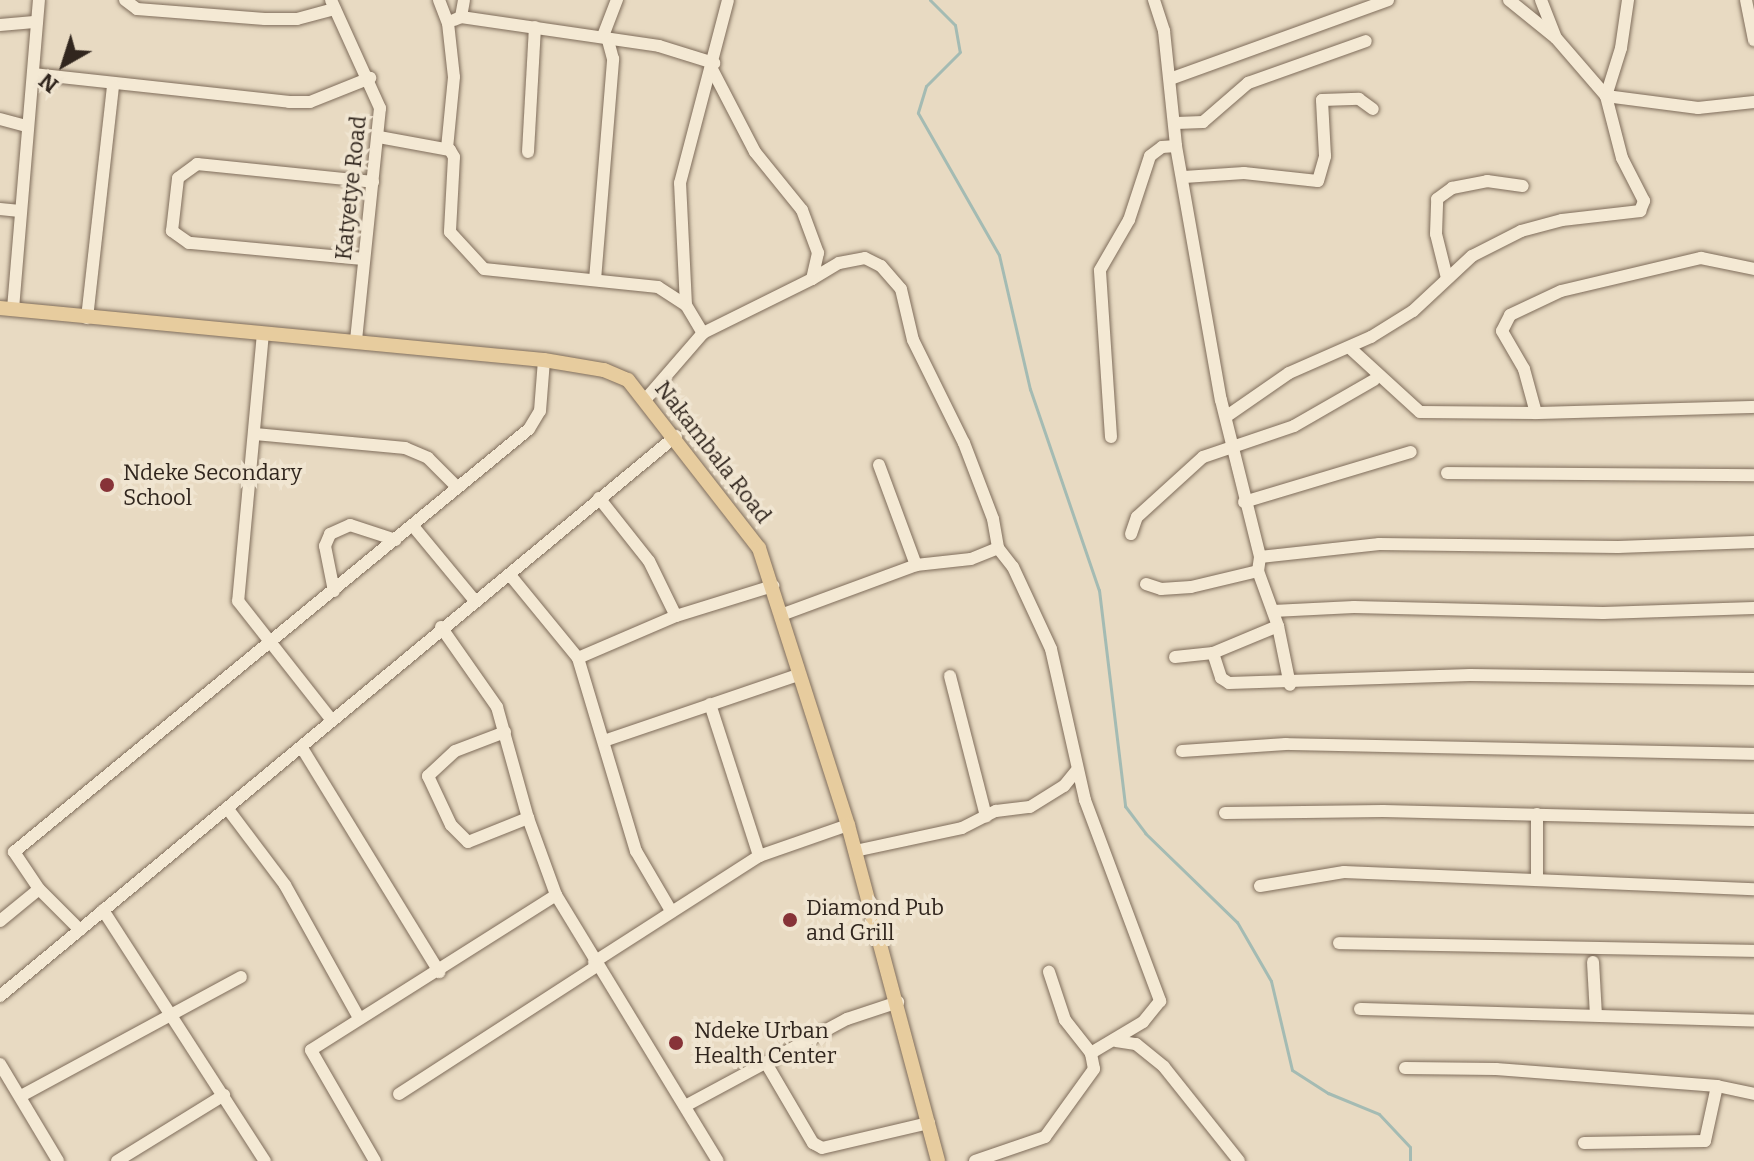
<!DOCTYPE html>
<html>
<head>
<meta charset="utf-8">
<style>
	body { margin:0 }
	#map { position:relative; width:1754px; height:1161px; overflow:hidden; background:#e8dac2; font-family:Bitter,serif }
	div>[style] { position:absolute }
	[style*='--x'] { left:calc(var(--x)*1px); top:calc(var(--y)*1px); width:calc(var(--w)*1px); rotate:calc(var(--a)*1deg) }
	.stream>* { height:3px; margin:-1.5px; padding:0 1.5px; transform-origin:1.5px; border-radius:1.5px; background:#a4bbb3 }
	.roads { filter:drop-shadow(0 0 2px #7f6d5b) drop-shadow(0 0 2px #7f6d5b) }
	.minor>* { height:12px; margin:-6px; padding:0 6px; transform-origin:6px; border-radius:6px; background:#f4e9d4 }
	.major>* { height:14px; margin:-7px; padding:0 7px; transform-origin:7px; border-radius:7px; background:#e7cc9e }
	.dots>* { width:22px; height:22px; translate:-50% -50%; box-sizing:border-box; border:4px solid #f0e5d1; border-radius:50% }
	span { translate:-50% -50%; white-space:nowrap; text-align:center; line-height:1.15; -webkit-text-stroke:7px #f0e5d1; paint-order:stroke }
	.street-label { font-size:22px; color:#31261e }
	.poi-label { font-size:22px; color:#31261e }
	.left { translate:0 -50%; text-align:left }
	.north { position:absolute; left:24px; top:24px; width:80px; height:80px; -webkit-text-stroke:6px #f0e5d1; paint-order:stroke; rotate:219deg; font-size:22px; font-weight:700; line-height:32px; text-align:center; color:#31261e }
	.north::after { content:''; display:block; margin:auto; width:28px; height:36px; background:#31261e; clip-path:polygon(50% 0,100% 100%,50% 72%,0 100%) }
</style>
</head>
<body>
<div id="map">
	<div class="stream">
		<i style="--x:930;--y:0;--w:35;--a:45"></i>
		<i style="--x:955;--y:25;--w:27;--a:80"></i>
		<i style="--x:960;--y:52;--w:48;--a:135"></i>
		<i style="--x:926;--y:86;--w:28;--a:107"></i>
		<i style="--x:918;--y:113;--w:163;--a:60.3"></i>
		<i style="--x:999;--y:255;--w:138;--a:77"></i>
		<i style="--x:1030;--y:389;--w:213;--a:71.1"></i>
		<i style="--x:1099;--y:590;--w:218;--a:83.1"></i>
		<i style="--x:1125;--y:806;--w:34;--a:53"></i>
		<i style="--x:1145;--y:833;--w:128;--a:44.1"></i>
		<i style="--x:1237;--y:922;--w:68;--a:60"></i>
		<i style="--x:1271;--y:981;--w:91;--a:76.7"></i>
		<i style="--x:1292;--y:1070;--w:43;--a:32.6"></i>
		<i style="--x:1328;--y:1093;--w:55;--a:22.4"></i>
		<i style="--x:1379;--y:1114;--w:45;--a:46.8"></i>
		<i style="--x:1410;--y:1147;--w:14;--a:90"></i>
	</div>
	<div class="roads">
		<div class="minor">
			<i style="--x:125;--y:0;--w:15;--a:37"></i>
			<i style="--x:137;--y:9;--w:128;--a:4.5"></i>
			<i style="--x:265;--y:19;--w:32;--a:0"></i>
			<i style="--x:297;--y:19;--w:39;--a:-15"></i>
			<i style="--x:331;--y:0;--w:119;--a:65.6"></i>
			<i style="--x:380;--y:108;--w:235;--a:95.9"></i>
			<i style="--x:439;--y:0;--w:25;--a:69"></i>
			<i style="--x:448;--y:23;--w:54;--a:83.7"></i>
			<i style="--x:454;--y:77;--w:71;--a:95.6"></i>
			<i style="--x:1154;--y:0;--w:33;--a:72"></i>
			<i style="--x:1164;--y:31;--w:116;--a:84"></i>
			<i style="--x:1176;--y:146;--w:258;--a:80"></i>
			<i style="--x:1221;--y:400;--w:162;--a:76"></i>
			<i style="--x:1260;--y:557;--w:14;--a:98"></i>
			<i style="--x:1258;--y:571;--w:59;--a:70"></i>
			<i style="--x:1278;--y:626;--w:60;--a:78.5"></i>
			<i style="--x:1509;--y:0;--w:60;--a:39"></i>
			<i style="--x:1541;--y:0;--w:41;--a:68.5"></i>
			<i style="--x:1556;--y:38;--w:77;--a:49.2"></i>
			<i style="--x:1606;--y:96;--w:50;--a:-72.6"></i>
			<i style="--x:1621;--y:48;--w:49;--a:-81.7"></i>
			<i style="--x:1746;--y:0;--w:41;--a:78.7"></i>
			<i style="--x:461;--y:17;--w:200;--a:8.3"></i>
			<i style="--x:659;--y:46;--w:58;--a:17.2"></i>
			<i style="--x:454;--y:20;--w:8;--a:-23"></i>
			<i style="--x:461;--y:17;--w:17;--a:-80"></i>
			<i style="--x:0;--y:25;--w:37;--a:-5"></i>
			<i style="--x:603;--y:36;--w:39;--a:-69"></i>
			<i style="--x:33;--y:74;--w:258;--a:6.2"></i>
			<i style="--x:289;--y:102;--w:21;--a:0"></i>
			<i style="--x:310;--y:102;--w:65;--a:-21.8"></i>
			<i style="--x:1170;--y:79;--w:232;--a:-19.9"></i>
			<i style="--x:0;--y:119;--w:28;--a:15"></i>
			<i style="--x:1176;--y:123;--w:27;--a:-2"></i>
			<i style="--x:1203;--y:122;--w:60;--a:-40.9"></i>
			<i style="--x:1248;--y:83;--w:125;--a:-19.6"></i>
			<i style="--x:379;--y:137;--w:72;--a:10.4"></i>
			<i style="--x:450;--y:150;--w:8;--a:60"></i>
			<i style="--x:454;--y:157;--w:75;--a:93.1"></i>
			<i style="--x:450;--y:232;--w:50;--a:47.4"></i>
			<i style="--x:484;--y:269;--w:175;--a:5.9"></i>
			<i style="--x:658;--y:287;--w:33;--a:33"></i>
			<i style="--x:686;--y:305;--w:33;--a:59"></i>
			<i style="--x:703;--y:333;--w:89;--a:130.9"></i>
			<i style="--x:528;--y:152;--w:125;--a:-86.8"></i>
			<i style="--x:1184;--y:177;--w:60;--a:-3.8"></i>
			<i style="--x:1244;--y:173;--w:74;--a:6.2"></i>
			<i style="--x:1318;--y:181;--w:26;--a:-74"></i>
			<i style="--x:1325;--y:156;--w:56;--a:-93.1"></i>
			<i style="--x:1322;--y:100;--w:37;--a:-2"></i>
			<i style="--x:1359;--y:99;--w:17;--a:36"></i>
			<i style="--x:0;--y:209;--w:20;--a:6"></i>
			<i style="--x:363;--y:259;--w:175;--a:-174.7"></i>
			<i style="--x:189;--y:243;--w:21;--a:-145"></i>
			<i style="--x:172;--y:231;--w:53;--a:-83.5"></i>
			<i style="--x:178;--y:178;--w:24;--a:-36"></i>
			<i style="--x:197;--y:164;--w:177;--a:5.8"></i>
			<i style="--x:1447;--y:278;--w:45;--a:-104"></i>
			<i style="--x:1436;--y:234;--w:35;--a:-88"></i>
			<i style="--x:1437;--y:199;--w:19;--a:-36"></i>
			<i style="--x:1452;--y:188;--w:36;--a:-11"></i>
			<i style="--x:1487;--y:181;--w:36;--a:8"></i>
			<i style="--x:812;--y:279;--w:31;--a:-31"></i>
			<i style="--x:839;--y:263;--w:26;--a:-11"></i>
			<i style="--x:865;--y:258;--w:18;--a:27"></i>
			<i style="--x:881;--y:266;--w:30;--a:49"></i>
			<i style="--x:901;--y:289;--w:52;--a:76.8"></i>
			<i style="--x:913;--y:340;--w:115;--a:63.7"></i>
			<i style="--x:964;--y:443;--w:81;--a:69.1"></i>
			<i style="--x:993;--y:519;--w:29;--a:80"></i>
			<i style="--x:998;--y:548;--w:24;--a:52"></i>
			<i style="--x:1013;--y:567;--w:90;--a:65.1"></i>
			<i style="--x:1051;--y:649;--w:155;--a:77.3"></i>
			<i style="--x:1085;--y:800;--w:215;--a:69.5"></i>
			<i style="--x:1160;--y:1001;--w:27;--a:129"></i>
			<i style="--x:1143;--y:1022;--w:61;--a:149.2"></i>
			<i style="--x:595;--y:280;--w:222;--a:-85.3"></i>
			<i style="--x:613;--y:59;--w:20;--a:-105"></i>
			<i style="--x:686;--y:305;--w:122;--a:-92.8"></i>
			<i style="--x:680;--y:183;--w:189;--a:-75.3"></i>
			<i style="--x:13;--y:309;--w:310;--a:-85.2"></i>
			<i style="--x:87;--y:318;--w:234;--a:-83.6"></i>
			<i style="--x:263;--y:333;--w:269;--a:95.3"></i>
			<i style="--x:238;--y:601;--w:150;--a:51.8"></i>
			<i style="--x:703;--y:333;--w:122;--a:-26.4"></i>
			<i style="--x:812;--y:279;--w:27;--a:-77"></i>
			<i style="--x:818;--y:253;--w:46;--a:-110.4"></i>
			<i style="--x:802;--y:210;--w:75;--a:-129"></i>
			<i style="--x:755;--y:152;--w:93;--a:-117.4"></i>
			<i style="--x:1351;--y:349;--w:93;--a:42.4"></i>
			<i style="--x:1420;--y:412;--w:116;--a:0.5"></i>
			<i style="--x:1536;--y:413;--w:46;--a:-105.3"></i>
			<i style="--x:1524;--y:369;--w:44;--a:-120.1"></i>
			<i style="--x:1502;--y:331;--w:18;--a:-63"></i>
			<i style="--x:1510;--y:315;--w:56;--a:-25.2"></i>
			<i style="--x:1561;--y:291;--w:144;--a:-13.3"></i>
			<i style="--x:1701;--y:258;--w:54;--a:11.7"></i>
			<i style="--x:1536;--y:413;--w:218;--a:-1.6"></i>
			<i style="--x:1227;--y:416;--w:75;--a:-34.7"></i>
			<i style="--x:1289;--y:373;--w:90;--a:-23.7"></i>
			<i style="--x:1371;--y:337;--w:49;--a:-31.8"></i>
			<i style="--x:1413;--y:311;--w:81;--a:-43"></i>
			<i style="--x:1472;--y:256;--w:55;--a:-27"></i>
			<i style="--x:1521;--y:231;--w:42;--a:-15"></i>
			<i style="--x:1562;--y:220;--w:79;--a:-6.6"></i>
			<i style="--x:1640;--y:211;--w:11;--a:-68"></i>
			<i style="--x:1644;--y:201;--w:48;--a:-117.1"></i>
			<i style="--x:1622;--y:158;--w:64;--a:-104.5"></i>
			<i style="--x:1606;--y:96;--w:93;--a:7.4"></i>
			<i style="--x:1698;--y:108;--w:56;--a:-6.1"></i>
			<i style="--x:255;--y:434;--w:151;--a:5.3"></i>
			<i style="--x:405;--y:448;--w:25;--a:23"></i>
			<i style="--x:428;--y:458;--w:41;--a:45"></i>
			<i style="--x:1111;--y:437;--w:167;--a:-93.8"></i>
			<i style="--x:1100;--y:270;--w:58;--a:-59.9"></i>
			<i style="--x:1129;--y:220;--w:67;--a:-71.8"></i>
			<i style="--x:1150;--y:156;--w:15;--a:-37"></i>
			<i style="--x:1162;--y:147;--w:14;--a:-4"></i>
			<i style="--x:879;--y:465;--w:107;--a:69.7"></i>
			<i style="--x:1447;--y:473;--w:307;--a:0.4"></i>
			<i style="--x:599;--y:498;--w:80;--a:51.6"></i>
			<i style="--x:649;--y:561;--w:61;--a:63.9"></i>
			<i style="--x:1244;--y:502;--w:174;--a:-16.7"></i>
			<i style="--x:413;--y:526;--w:97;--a:50.4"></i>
			<i style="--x:1131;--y:534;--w:18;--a:-71"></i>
			<i style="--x:1137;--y:517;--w:89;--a:-42.3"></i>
			<i style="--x:1203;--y:457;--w:96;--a:-18.8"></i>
			<i style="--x:1294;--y:426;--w:92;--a:-29.9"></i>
			<i style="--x:1260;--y:557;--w:120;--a:-6.2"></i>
			<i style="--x:1379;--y:544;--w:239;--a:0.7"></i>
			<i style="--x:1618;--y:547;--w:136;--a:-2.1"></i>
			<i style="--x:510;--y:575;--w:107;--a:50.7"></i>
			<i style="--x:578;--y:658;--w:107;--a:-23.2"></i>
			<i style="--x:676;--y:616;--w:102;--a:-17.2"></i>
			<i style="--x:1146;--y:584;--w:16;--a:18"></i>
			<i style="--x:1161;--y:589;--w:30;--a:-4"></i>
			<i style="--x:1191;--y:587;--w:69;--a:-13.4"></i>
			<i style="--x:334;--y:591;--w:46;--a:-101.3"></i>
			<i style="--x:325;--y:546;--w:13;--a:-67"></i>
			<i style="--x:330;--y:534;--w:22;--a:-24"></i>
			<i style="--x:350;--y:525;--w:48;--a:18.1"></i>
			<i style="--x:1273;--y:611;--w:81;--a:-2.8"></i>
			<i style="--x:1354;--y:607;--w:249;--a:1.4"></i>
			<i style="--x:1603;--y:613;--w:151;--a:-1.9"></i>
			<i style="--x:781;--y:615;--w:144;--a:-20.3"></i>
			<i style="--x:916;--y:565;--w:55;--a:-6.2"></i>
			<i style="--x:971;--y:559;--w:29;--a:-22"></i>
			<i style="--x:441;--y:627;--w:98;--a:55"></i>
			<i style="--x:497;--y:707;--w:115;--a:74.4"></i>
			<i style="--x:528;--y:818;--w:82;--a:70"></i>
			<i style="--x:556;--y:895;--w:311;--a:58.7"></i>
			<i style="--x:1213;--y:653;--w:26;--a:72"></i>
			<i style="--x:1221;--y:678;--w:9;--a:32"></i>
			<i style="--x:1229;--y:683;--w:241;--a:-1.9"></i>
			<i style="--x:1470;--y:675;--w:284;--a:0.8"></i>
			<i style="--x:1175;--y:657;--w:38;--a:-6"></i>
			<i style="--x:1213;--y:653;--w:70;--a:-22.6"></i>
			<i style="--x:578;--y:658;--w:202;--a:73.3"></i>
			<i style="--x:636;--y:851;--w:69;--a:59.7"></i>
			<i style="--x:950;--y:676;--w:145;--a:75.6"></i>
			<i style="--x:710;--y:704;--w:160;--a:72.1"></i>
			<i style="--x:505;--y:732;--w:53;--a:159.2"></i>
			<i style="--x:455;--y:751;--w:37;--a:137"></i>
			<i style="--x:428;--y:776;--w:54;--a:64.9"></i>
			<i style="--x:451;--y:825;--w:24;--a:45"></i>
			<i style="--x:468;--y:842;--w:65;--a:-21.8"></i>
			<i style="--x:604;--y:741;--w:205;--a:-18.8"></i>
			<i style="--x:302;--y:748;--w:263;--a:58.5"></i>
			<i style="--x:1182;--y:751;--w:104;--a:-3.9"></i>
			<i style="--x:1286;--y:744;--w:468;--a:1.2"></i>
			<i style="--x:227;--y:808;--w:96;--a:53"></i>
			<i style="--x:285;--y:885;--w:152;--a:60.9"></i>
			<i style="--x:1225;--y:813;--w:158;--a:-0.7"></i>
			<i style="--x:1383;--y:811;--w:371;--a:1.4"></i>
			<i style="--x:855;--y:851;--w:109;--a:-12.1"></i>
			<i style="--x:962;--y:828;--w:38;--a:-27"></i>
			<i style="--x:996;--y:811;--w:34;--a:-7"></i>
			<i style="--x:1030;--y:807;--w:40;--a:-32"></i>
			<i style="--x:1064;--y:786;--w:19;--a:-51"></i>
			<i style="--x:1537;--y:879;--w:65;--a:-90"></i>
			<i style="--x:1260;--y:886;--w:85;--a:-9.5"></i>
			<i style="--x:1344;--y:872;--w:410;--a:2.4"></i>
			<i style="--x:103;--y:910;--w:299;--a:57.2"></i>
			<i style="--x:0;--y:921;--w:50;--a:-39.4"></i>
			<i style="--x:80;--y:930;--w:58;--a:-135"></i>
			<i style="--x:39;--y:889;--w:45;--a:-124"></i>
			<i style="--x:14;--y:852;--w:666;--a:-39.4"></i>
			<i style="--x:529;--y:429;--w:21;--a:-59"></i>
			<i style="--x:540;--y:411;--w:51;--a:-85.5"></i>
			<i style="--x:1339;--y:943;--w:415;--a:1.1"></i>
			<i style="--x:594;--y:962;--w:196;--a:-32.7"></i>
			<i style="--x:759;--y:856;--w:94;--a:-19.2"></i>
			<i style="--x:1593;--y:962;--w:53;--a:86.8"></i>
			<i style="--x:0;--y:996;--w:878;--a:-39.64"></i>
			<i style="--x:1360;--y:1009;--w:394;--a:1.7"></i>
			<i style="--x:1116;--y:1041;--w:20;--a:9"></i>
			<i style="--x:1136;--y:1044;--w:36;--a:39"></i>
			<i style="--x:1164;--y:1067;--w:120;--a:51.4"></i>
			<i style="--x:766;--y:1063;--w:93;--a:59.6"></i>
			<i style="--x:813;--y:1143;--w:10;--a:29"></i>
			<i style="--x:822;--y:1148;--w:110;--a:-13.2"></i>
			<i style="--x:0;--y:1064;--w:113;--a:59.1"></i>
			<i style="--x:1405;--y:1068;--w:91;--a:0.6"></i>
			<i style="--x:1496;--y:1069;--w:222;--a:4.4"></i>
			<i style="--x:1717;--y:1086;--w:38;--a:12"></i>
			<i style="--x:399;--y:1094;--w:236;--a:-32.9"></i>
			<i style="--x:21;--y:1096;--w:250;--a:-28.4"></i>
			<i style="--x:687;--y:1105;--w:182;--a:-28.3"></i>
			<i style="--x:847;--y:1019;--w:54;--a:-18.4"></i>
			<i style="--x:1584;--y:1143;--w:121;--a:-0.9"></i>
			<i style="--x:1705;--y:1141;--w:56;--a:-77.7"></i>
			<i style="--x:117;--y:1161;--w:126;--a:-31.7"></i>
			<i style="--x:375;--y:1161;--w:128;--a:-120"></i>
			<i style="--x:311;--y:1050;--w:290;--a:-32.3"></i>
			<i style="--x:975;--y:1161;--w:74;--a:-18.9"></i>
			<i style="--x:1045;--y:1137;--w:84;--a:-54.2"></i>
			<i style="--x:1094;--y:1069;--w:16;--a:-101"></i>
			<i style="--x:1091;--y:1053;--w:42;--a:-128.2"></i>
			<i style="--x:1065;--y:1020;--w:51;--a:-108.4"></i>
		</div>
		<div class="major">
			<i style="--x:0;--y:308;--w:546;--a:5.46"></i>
			<i style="--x:544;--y:360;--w:61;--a:9.5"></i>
			<i style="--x:604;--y:370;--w:26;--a:23"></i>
			<i style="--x:628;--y:380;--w:213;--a:52.1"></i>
			<i style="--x:759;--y:548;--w:291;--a:72.2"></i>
			<i style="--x:848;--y:825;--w:348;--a:75"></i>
		</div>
	</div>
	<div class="dots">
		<i style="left:107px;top:485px;background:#873338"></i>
		<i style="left:790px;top:920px;background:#873338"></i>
		<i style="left:676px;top:1043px;background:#873338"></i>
	</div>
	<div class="street-label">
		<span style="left:351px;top:188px;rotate:-84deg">Katyetye Road</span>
		<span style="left:713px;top:452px;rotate:52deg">Nakambala Road</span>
	</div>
	<div class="poi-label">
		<span class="left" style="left:123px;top:485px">Ndeke Secondary<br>School</span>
		<span class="left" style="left:806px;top:920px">Diamond Pub<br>and Grill</span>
		<span class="left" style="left:694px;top:1043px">Ndeke Urban<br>Health Center</span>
	</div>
	<div class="north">N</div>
</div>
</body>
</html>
